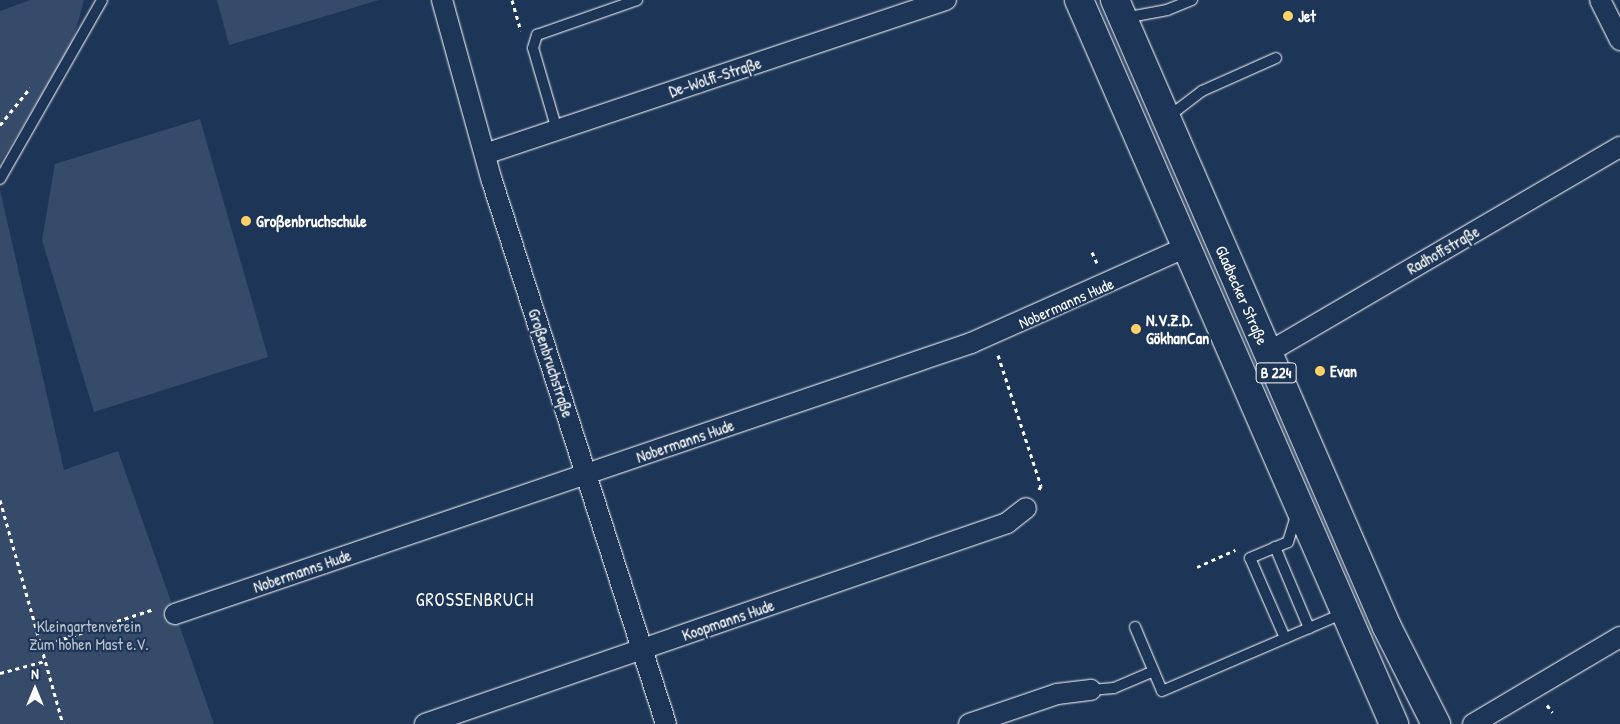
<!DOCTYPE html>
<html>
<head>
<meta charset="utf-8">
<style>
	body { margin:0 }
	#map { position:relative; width:1620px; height:724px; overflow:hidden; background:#1d3557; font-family:"Patrick Hand",sans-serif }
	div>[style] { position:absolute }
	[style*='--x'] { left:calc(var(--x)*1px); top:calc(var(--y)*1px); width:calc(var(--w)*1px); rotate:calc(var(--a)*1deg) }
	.green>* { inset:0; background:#364b69 }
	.path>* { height:3px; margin-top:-1.5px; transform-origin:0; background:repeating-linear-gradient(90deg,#fff 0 4px,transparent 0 8px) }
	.roads { filter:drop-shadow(0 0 1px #fff) drop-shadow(0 0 1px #fff) }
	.service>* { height:10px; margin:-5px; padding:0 5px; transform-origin:5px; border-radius:5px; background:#1d3557 }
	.minor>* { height:20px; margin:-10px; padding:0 10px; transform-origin:10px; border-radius:10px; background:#1d3557 }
	.primary>* { height:28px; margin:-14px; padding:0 14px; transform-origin:14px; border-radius:14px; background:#1d3557 }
	.dots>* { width:14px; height:14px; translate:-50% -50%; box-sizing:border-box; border:2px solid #1d3557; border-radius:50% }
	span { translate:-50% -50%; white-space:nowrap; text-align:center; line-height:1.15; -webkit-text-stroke:4.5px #1d3557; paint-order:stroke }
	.shield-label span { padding:1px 4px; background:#1d3557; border:1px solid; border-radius:4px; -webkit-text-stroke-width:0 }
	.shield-label { font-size:15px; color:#fff; font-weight:700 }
	.poi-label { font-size:16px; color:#fff; font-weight:700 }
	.left { translate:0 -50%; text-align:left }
	.street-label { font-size:16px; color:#fff }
	.park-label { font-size:16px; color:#b9c0ca }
	.neighbourhood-label { font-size:18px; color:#fff; letter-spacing:1px }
	.north { position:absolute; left:10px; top:664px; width:50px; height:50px; -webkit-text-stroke:4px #1d3557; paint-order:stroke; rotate:0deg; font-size:14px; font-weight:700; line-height:20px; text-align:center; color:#fff }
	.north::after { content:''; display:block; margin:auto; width:18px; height:22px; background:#fff; clip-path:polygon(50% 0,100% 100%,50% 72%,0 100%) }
</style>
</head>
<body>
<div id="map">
	<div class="green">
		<i style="clip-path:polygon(30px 0,84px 0,71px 48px,0 163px,0 11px)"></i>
		<i style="clip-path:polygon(217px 0,379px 0,229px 45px)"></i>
		<i style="clip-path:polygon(200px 119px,268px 357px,94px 412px,42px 240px,55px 164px)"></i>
		<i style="clip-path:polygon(0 190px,64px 470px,118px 451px,214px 724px,0 724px)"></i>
	</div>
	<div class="path">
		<i style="--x:512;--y:0;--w:32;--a:74"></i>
		<i style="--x:0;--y:125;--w:48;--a:-51"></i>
		<i style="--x:1092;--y:252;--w:12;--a:66"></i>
		<i style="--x:998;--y:355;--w:138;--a:71.8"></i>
		<i style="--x:1041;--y:486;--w:6;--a:121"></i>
		<i style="--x:0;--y:500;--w:233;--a:74.3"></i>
		<i style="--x:1197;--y:567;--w:42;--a:-24.1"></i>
		<i style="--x:41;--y:646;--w:119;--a:-18.1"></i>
		<i style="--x:0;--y:673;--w:47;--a:-14.9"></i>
		<i style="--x:1547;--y:705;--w:9;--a:54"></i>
	</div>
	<div class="roads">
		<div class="service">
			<i style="--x:1124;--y:18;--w:44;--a:-10.5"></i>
			<i style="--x:1167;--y:10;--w:27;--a:-22"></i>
			<i style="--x:1168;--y:117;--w:43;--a:-37.4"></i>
			<i style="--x:1202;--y:91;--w:81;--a:-24"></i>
			<i style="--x:557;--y:130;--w:85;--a:-106.3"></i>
			<i style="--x:533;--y:48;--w:14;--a:-73"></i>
			<i style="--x:537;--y:35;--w:106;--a:-19.3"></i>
			<i style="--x:0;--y:179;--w:206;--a:-60.3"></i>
			<i style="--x:1275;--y:547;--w:88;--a:67.2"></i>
			<i style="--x:1135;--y:627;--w:69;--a:67.1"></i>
			<i style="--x:1162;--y:691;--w:198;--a:-23.2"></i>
			<i style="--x:1285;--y:638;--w:87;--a:-113.6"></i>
			<i style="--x:1250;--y:558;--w:41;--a:-22.8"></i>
			<i style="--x:1288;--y:542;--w:30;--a:-73"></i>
			<i style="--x:1091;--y:690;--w:23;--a:-5"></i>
			<i style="--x:1114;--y:688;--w:43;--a:-23"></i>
		</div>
		<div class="minor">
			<i style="--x:442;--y:0;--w:188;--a:74.6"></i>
			<i style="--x:492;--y:181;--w:570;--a:72.23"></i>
			<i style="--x:1600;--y:0;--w:45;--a:63.4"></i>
			<i style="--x:485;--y:154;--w:486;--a:-18.5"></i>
			<i style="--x:1267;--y:353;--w:409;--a:-30.3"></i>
			<i style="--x:175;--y:614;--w:841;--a:-18.8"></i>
			<i style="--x:971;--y:343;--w:236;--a:-24"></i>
			<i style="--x:425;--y:724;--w:616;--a:-19.05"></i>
			<i style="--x:1007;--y:523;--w:24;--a:-38"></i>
			<i style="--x:969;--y:724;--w:93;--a:-18.8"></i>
			<i style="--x:1057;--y:694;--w:34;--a:-7"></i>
			<i style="--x:1473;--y:724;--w:171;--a:-30.6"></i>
		</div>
		<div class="primary">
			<i style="--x:1079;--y:0;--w:790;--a:66.49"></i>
			<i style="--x:1115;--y:0;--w:683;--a:66.55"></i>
			<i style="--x:1387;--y:627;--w:109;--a:63.2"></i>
		</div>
	</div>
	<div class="dots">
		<i style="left:1288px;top:16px;background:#ffd166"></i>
		<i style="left:246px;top:221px;background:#ffd166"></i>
		<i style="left:1136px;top:329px;background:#ffd166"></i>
		<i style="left:1320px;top:371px;background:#ffd166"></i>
	</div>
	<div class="shield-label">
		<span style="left:1276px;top:373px">B 224</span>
	</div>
	<div class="poi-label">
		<span class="left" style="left:1298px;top:16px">Jet</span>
		<span class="left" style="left:256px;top:221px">Großenbruchschule</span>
		<span class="left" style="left:1146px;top:329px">N.V.Z.D.<br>GökhanCan</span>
		<span class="left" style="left:1330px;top:371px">Evan</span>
	</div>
	<div class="street-label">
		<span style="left:715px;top:77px;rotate:-18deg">De-Wolff-Straße</span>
		<span style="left:1443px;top:250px;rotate:-30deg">Radhoffstraße</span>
		<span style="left:1242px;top:295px;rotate:66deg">Gladbecker Straße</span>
		<span style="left:1066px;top:303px;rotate:-24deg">Nobermanns Hude</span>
		<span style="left:551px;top:363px;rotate:72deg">Großenbruchstraße</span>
		<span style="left:685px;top:441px;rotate:-19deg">Nobermanns Hude</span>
		<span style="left:302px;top:571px;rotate:-19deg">Nobermanns Hude</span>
		<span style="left:728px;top:620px;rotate:-19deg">Koopmanns Hude</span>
	</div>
	<div class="park-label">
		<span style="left:89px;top:635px">Kleingartenverein<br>Zum hohen Mast e.V.</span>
	</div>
	<div class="neighbourhood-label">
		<span style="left:475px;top:600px">GROSSENBRUCH</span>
	</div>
	<div class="north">N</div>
</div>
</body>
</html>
